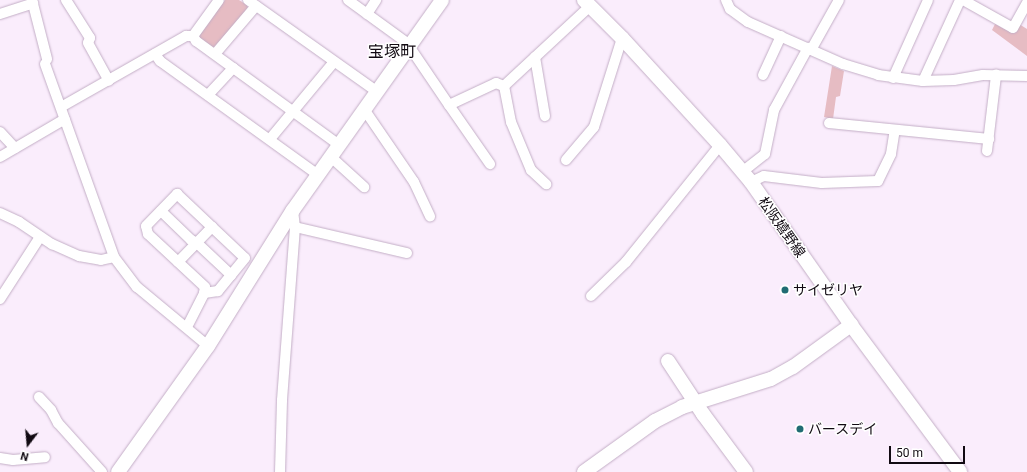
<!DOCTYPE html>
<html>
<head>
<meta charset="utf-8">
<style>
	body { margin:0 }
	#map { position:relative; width:1027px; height:472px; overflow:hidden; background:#faedfc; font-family:Roboto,"Noto Sans JP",sans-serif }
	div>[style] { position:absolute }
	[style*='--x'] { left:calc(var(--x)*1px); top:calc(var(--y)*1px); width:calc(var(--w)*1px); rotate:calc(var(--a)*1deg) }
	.green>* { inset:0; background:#e6bcc3 }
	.roads { filter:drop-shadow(0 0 1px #c3aec6) drop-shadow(0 0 1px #c3aec6) }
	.street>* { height:10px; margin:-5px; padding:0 5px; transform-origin:5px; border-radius:5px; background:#fff }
	.secondary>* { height:14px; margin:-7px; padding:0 7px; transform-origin:7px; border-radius:7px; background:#fff }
	.dots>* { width:11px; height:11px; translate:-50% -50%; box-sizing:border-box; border:2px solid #fff; border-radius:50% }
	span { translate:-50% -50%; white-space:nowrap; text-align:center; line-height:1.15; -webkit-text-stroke:3px #fff; paint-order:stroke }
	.street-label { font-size:14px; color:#110a12 }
	.poi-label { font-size:14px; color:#110a12 }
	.left { translate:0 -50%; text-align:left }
	.quarter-label { font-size:16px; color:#110a12 }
	.north { position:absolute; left:8px; top:424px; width:40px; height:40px; -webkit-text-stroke:3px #fff; paint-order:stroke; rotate:196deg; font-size:11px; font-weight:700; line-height:16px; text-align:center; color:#110a12 }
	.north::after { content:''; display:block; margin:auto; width:14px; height:18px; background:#110a12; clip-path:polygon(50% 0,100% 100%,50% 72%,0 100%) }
	.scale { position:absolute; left:889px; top:446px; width:76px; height:18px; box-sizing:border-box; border:2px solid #110a12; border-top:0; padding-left:5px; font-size:12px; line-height:14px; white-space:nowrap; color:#110a12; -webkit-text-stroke:3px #fff; paint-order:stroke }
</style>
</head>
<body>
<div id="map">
	<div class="green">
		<i style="clip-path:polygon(225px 0,239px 0,247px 5px,248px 11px,216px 48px,212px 48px,200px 38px,200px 33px)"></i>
		<i style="clip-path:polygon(995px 24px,1013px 33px,1019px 24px,1027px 29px,1027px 56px,992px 30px)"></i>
		<i style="clip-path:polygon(832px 66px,844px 71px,840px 96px,836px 97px,833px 119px,824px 117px)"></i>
	</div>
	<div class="roads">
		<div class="street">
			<i style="--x:32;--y:0;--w:61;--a:75.7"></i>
			<i style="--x:66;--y:0;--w:45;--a:57.7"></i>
			<i style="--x:90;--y:38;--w:5;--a:112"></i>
			<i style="--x:88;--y:43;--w:43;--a:61.1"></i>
			<i style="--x:248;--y:0;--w:157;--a:35.4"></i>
			<i style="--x:348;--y:0;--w:77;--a:36"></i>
			<i style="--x:726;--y:0;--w:10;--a:66"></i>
			<i style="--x:730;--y:9;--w:22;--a:36"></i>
			<i style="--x:748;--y:22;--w:104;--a:23.9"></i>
			<i style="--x:843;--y:64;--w:37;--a:17"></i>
			<i style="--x:878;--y:75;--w:45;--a:7.6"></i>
			<i style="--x:923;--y:81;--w:31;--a:-2"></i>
			<i style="--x:954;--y:80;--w:29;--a:-10"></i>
			<i style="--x:983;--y:75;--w:44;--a:1.3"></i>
			<i style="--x:963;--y:0;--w:57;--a:29.2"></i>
			<i style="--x:1013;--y:28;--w:29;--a:-61"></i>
			<i style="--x:0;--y:14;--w:35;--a:-18"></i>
			<i style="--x:367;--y:14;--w:17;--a:-57"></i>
			<i style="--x:193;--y:36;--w:6;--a:59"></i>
			<i style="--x:196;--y:41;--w:177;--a:36"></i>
			<i style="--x:409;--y:46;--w:71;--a:55.9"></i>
			<i style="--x:449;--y:105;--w:52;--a:-25.1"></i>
			<i style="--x:496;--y:83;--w:9;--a:21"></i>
			<i style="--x:504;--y:86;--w:117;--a:-42.9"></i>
			<i style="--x:811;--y:50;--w:57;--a:-60.8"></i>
			<i style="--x:155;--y:54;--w:9;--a:54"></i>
			<i style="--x:160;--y:61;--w:195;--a:35.8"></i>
			<i style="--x:215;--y:54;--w:63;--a:-49.5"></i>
			<i style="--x:535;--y:57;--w:60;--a:80.4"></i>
			<i style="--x:45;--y:64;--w:205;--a:70.3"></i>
			<i style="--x:114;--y:257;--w:38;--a:53"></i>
			<i style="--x:137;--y:287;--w:92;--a:39.7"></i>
			<i style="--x:763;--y:75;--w:43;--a:-65.2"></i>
			<i style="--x:893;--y:78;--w:85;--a:-65.8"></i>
			<i style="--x:923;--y:81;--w:89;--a:-65.4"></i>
			<i style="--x:504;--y:86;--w:37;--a:79"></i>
			<i style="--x:511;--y:122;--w:52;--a:67.4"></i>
			<i style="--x:531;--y:170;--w:21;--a:43"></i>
			<i style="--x:208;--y:95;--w:37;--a:-47"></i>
			<i style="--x:449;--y:105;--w:72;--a:55.2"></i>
			<i style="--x:61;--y:107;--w:144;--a:-29.6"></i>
			<i style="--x:186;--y:36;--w:7;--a:0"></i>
			<i style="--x:193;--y:36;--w:44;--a:-54.2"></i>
			<i style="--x:364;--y:109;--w:88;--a:55.6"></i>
			<i style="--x:414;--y:182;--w:38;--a:65"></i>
			<i style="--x:829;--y:123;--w:161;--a:5.7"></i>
			<i style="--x:0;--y:132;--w:22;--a:47"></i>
			<i style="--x:270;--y:139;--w:100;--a:-50.3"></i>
			<i style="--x:987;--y:151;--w:77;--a:-83.2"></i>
			<i style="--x:0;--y:157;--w:75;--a:-30.3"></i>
			<i style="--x:331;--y:157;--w:45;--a:42.3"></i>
			<i style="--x:566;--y:160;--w:43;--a:-49.7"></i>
			<i style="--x:594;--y:127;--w:93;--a:-72.5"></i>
			<i style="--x:742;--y:172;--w:29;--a:-38"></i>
			<i style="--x:765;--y:154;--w:45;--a:-78.4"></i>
			<i style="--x:774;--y:110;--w:71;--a:-61.3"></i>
			<i style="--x:751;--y:182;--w:14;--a:-25"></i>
			<i style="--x:764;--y:176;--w:58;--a:6.9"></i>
			<i style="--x:822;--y:183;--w:56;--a:-2"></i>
			<i style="--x:878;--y:181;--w:30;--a:-64"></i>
			<i style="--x:891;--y:154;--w:24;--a:-81"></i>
			<i style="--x:161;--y:211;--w:42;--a:44"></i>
			<i style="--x:191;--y:240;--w:7;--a:27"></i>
			<i style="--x:197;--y:243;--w:47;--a:43.3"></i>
			<i style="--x:0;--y:213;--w:21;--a:25"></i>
			<i style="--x:19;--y:222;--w:40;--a:34"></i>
			<i style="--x:52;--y:244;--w:30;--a:24"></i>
			<i style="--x:79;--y:256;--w:22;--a:10"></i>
			<i style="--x:101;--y:260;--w:13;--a:-13"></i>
			<i style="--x:295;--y:227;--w:115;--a:13.1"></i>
			<i style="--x:178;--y:262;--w:49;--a:-45.8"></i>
			<i style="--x:591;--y:296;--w:49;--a:-44.2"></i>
			<i style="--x:626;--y:262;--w:150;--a:-51.2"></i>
			<i style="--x:0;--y:299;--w:74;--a:-57.2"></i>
			<i style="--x:187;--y:327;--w:38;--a:-63"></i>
			<i style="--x:204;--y:293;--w:6;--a:-81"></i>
			<i style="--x:205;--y:287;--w:78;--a:-137.1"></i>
			<i style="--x:148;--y:234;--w:8;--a:-104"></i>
			<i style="--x:146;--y:226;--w:45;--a:-45.9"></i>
			<i style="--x:177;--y:194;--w:93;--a:43.3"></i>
			<i style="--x:245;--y:258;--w:43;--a:129.3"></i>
			<i style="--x:218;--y:291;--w:14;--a:172"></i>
			<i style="--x:39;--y:397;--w:18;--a:47"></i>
			<i style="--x:51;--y:410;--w:15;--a:62"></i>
			<i style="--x:58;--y:423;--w:66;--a:48.1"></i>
			<i style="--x:0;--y:458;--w:13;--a:9"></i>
			<i style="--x:13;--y:460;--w:32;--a:-5"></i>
			<i style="--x:280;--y:472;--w:72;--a:-88.4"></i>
			<i style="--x:282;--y:400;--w:173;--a:-85.7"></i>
			<i style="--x:295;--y:227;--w:17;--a:-97"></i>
		</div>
		<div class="secondary">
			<i style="--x:584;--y:0;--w:54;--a:45"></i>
			<i style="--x:622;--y:38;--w:145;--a:47.5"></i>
			<i style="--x:720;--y:145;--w:48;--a:50"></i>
			<i style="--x:751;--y:182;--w:174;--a:55"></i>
			<i style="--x:851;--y:325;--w:183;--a:53.4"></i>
			<i style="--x:668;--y:361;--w:64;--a:56.6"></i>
			<i style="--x:703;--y:414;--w:72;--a:53.4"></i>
			<i style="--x:118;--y:472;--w:155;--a:-54.5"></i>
			<i style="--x:208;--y:346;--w:160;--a:-58"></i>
			<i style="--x:293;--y:210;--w:257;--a:-54.6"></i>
			<i style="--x:584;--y:472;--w:87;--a:-35.7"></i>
			<i style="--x:655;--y:421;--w:30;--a:-27"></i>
			<i style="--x:682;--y:407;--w:93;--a:-17.5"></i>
			<i style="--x:771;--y:379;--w:25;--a:-29"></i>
			<i style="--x:793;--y:367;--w:72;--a:-35.9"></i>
		</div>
	</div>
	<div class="dots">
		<i style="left:785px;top:290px;background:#206c73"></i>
		<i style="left:800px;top:429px;background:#206c73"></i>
	</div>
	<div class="street-label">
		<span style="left:782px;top:227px;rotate:55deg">松阪嬉野線</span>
	</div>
	<div class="poi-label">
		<span class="left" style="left:793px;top:290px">サイゼリヤ</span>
		<span class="left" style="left:808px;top:429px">バースデイ</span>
	</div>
	<div class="quarter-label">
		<span style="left:392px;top:52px">宝塚町</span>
	</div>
	<div class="north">N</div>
	<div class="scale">50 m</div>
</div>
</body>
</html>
